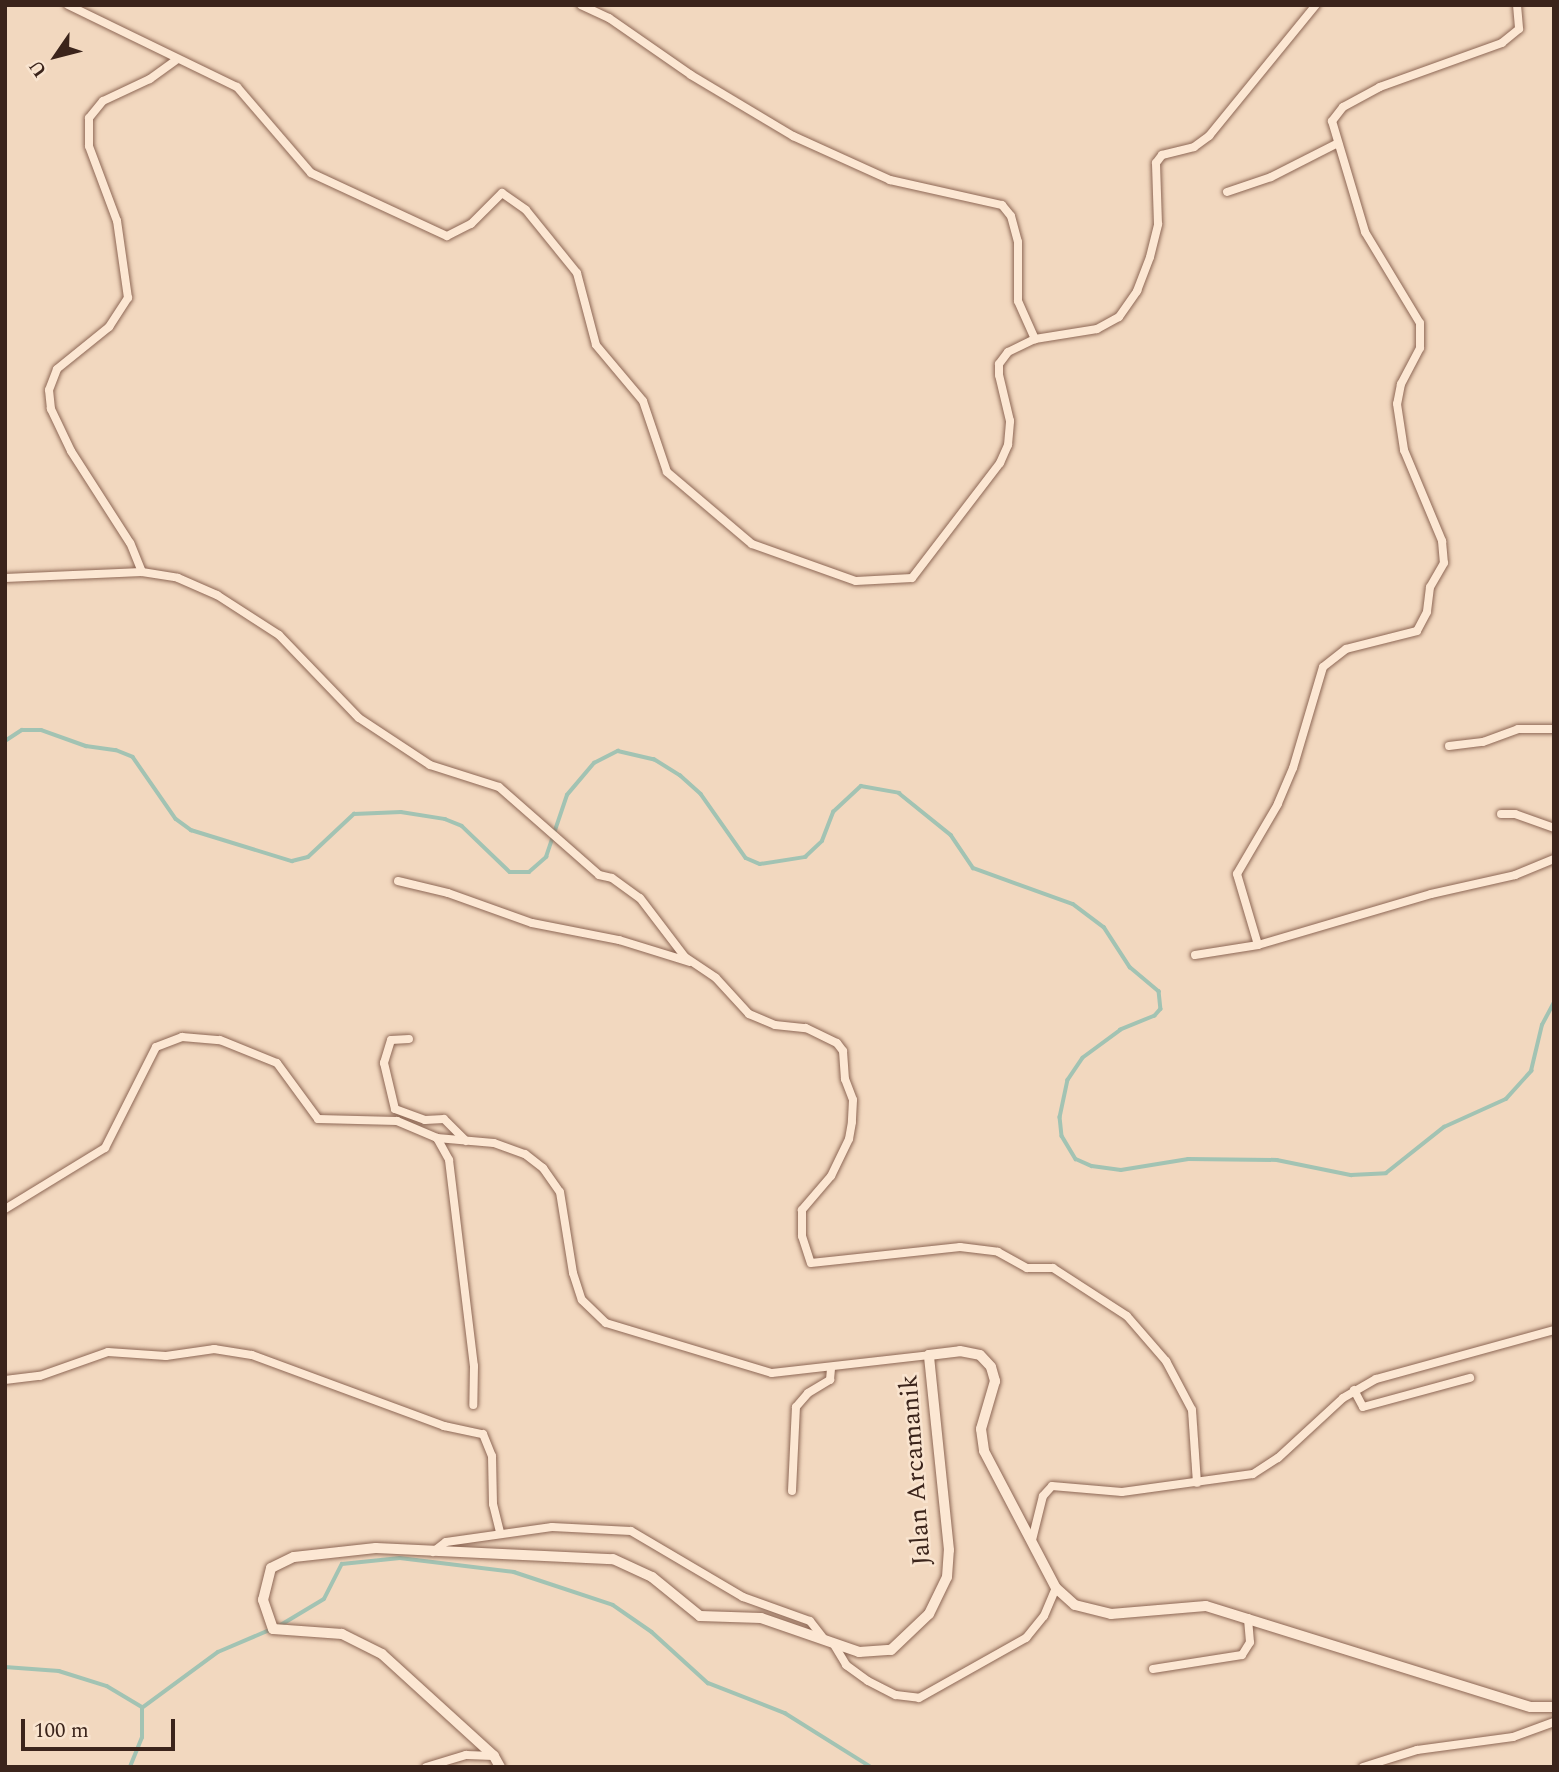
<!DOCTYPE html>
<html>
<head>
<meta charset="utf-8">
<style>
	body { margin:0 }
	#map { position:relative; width:1559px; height:1772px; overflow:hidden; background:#f2d8bf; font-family:Spectral,serif }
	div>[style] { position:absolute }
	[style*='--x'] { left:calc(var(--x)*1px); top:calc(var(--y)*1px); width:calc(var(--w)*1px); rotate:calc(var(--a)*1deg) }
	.stream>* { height:3.5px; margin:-1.75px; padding:0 1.75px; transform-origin:1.75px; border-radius:1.75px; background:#a2c3b3 }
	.roads { filter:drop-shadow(0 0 2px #8d6755) drop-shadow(0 0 2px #8d6755) }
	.minor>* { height:8px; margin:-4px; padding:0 4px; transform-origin:4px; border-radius:4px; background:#fce7d3 }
	.tertiary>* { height:10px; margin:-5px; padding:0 5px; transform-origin:5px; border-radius:5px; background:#fce7d3 }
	span { translate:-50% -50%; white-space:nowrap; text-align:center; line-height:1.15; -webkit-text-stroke:5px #f9e4cf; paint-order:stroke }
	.street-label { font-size:26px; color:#3b241b }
	.frame { position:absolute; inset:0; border:7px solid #3b241b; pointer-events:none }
	.north { position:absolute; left:21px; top:21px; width:70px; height:70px; -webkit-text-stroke:5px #f9e4cf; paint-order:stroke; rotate:235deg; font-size:19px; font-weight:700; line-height:28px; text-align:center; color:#3b241b }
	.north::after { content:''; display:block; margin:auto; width:24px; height:32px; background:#3b241b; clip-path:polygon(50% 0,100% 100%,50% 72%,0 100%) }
	.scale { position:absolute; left:21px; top:1719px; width:154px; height:32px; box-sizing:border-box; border:4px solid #3b241b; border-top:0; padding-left:9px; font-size:21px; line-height:24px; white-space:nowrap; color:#3b241b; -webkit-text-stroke:5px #f9e4cf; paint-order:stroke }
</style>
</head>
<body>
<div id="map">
	<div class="stream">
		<i style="--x:5;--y:741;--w:20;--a:-33"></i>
		<i style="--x:22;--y:730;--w:19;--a:0"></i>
		<i style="--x:41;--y:730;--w:48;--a:19.6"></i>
		<i style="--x:86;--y:746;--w:30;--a:8"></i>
		<i style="--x:116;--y:750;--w:18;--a:22"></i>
		<i style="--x:133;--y:757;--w:75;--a:55.3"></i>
		<i style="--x:176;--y:819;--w:19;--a:36"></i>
		<i style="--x:191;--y:830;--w:106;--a:17.1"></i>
		<i style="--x:292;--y:861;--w:16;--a:-14"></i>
		<i style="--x:308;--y:857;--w:63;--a:-43.1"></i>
		<i style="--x:354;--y:814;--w:47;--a:-2.4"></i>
		<i style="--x:401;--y:812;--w:45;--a:9"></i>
		<i style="--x:445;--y:819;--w:18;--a:22"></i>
		<i style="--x:462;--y:826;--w:66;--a:43.8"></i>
		<i style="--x:510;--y:872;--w:19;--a:0"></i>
		<i style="--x:529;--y:872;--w:23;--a:-41"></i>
		<i style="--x:546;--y:857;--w:65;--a:-71.3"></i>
		<i style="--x:567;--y:795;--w:42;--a:-49.8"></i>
		<i style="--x:594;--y:763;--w:27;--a:-27"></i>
		<i style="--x:618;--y:751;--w:37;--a:13"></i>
		<i style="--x:654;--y:759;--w:31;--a:32"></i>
		<i style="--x:680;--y:775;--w:28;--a:42"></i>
		<i style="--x:701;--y:794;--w:78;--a:54.9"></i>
		<i style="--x:746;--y:858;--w:15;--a:23"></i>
		<i style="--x:760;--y:864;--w:46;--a:-8.8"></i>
		<i style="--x:805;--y:857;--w:23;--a:-43"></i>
		<i style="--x:822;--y:841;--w:31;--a:-69"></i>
		<i style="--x:833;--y:812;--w:38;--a:-43"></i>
		<i style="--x:861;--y:786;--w:39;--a:10"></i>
		<i style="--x:899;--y:793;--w:67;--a:38.9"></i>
		<i style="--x:951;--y:835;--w:40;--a:56"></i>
		<i style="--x:973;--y:868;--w:106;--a:19.8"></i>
		<i style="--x:1073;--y:904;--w:39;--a:37"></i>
		<i style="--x:1104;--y:927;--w:48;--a:57"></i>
		<i style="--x:1130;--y:967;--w:38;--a:40"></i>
		<i style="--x:1159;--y:991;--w:18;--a:84"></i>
		<i style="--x:1161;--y:1009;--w:9;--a:131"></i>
		<i style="--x:1155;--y:1016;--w:37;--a:158"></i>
		<i style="--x:1121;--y:1030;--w:47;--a:143.6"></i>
		<i style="--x:1083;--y:1058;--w:27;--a:124"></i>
		<i style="--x:1068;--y:1080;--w:38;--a:102"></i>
		<i style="--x:1060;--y:1117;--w:19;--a:84"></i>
		<i style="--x:1062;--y:1136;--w:27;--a:59"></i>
		<i style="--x:1076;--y:1159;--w:17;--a:24"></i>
		<i style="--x:1092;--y:1166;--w:29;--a:8"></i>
		<i style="--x:1121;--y:1170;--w:68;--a:-9.3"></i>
		<i style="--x:1188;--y:1159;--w:89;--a:0.6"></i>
		<i style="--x:1277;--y:1160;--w:76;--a:11.5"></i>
		<i style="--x:1351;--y:1175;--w:35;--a:-3"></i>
		<i style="--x:1386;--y:1173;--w:74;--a:-38.4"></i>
		<i style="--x:1444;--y:1127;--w:68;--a:-24.3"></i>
		<i style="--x:1506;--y:1099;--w:38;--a:-48"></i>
		<i style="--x:1531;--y:1071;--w:47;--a:-76.6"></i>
		<i style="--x:1542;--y:1025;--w:26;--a:-62"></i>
		<i style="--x:279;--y:1626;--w:52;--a:-31"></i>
		<i style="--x:324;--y:1599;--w:39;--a:-63"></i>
		<i style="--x:342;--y:1564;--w:58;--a:-5.9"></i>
		<i style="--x:400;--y:1558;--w:115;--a:7"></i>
		<i style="--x:514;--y:1572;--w:104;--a:18.4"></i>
		<i style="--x:613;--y:1605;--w:47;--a:34.7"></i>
		<i style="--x:652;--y:1632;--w:76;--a:42.3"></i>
		<i style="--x:708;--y:1683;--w:83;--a:21.3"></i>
		<i style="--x:785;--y:1713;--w:102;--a:32.1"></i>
		<i style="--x:5;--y:1667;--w:54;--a:4.2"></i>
		<i style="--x:59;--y:1671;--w:50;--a:17.4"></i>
		<i style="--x:107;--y:1686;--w:41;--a:31"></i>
		<i style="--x:130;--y:1767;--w:31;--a:-68"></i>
		<i style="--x:142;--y:1738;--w:30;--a:-90"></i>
		<i style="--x:142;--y:1708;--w:94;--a:-36.4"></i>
		<i style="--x:218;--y:1652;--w:59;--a:-23.1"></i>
	</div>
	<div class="roads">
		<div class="minor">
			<i style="--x:68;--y:5;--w:188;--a:25.9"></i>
			<i style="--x:237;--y:87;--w:113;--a:49.3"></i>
			<i style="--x:311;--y:173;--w:150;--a:24.9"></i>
			<i style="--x:447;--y:236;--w:27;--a:-27"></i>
			<i style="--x:471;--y:224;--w:44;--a:-45"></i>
			<i style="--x:502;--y:193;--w:29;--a:35"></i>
			<i style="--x:526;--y:210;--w:81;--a:51"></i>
			<i style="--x:577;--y:273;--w:74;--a:75.2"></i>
			<i style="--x:596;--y:345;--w:73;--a:50"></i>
			<i style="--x:643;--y:401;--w:75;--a:71.3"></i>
			<i style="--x:667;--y:472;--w:111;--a:40.3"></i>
			<i style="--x:752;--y:544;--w:110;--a:19.6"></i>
			<i style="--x:856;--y:581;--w:56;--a:-3.1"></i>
			<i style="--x:912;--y:578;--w:145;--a:-52.6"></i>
			<i style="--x:1000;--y:463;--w:20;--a:-66"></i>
			<i style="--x:1008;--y:445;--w:24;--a:-85"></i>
			<i style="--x:1010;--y:421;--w:47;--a:-103.4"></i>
			<i style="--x:999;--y:375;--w:11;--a:-90"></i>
			<i style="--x:999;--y:364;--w:15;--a:-53"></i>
			<i style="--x:1008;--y:352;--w:30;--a:-26"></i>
			<i style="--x:1035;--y:339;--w:63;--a:-9.2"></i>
			<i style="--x:1097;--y:329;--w:25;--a:-29"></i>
			<i style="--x:1119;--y:317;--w:32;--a:-55"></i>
			<i style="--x:1137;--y:291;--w:36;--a:-69"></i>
			<i style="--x:1150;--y:257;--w:34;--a:-76"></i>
			<i style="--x:1158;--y:224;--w:61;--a:-91.9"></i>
			<i style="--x:1156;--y:163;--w:10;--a:-53"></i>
			<i style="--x:1162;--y:155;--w:33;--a:-14"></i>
			<i style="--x:1194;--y:147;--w:19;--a:-36"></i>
			<i style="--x:1209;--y:136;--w:169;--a:-50.8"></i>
			<i style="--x:581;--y:5;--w:31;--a:25"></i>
			<i style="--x:609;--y:18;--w:100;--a:34.8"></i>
			<i style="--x:691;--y:75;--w:119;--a:30.9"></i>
			<i style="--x:793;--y:136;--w:107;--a:24.4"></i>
			<i style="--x:890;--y:180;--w:115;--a:12.6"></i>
			<i style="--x:1002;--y:205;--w:14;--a:51"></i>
			<i style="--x:1011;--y:216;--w:27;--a:75"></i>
			<i style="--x:1018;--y:242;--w:59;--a:90"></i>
			<i style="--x:1018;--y:301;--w:42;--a:65.9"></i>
			<i style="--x:1517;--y:5;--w:24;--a:85"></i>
			<i style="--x:1519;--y:29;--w:22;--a:141"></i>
			<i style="--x:1502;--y:43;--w:130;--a:160.2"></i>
			<i style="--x:1380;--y:87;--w:42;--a:151.6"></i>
			<i style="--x:1343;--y:107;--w:18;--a:128"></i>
			<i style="--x:1332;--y:121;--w:116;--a:73.4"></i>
			<i style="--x:1365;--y:232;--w:106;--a:58.9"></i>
			<i style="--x:1420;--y:323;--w:25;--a:90"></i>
			<i style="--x:1420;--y:348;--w:41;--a:117.8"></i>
			<i style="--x:1401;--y:384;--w:20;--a:101"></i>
			<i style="--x:1397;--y:404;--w:47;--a:81.3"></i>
			<i style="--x:1404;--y:450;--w:99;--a:67.3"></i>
			<i style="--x:1442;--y:541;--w:22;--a:85"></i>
			<i style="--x:1444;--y:563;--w:28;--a:120"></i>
			<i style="--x:1430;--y:587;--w:25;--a:97"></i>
			<i style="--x:1427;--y:612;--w:21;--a:118"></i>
			<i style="--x:1417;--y:631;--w:73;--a:165.8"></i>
			<i style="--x:1346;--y:649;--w:29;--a:142"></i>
			<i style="--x:1323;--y:667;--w:105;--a:106.5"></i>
			<i style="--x:1293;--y:768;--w:39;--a:113"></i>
			<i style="--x:1278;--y:804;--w:81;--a:120.4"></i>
			<i style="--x:1237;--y:874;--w:74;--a:73.5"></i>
			<i style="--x:1258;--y:945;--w:180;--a:-16.4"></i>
			<i style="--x:1431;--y:894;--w:86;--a:-12.7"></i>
			<i style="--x:1515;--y:875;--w:42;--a:-22.3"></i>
			<i style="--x:1227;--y:192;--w:46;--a:-18.8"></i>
			<i style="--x:1271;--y:177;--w:75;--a:-26.9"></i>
			<i style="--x:142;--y:572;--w:31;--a:-112"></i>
			<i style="--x:130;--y:543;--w:109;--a:-122.7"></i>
			<i style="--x:71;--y:451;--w:47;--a:-115.5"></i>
			<i style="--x:51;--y:409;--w:19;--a:-96"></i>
			<i style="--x:49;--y:390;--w:22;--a:-69"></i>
			<i style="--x:57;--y:369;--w:67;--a:-38.9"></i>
			<i style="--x:109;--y:327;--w:35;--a:-57"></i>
			<i style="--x:128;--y:298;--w:78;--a:-98.1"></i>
			<i style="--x:117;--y:221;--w:80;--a:-110.5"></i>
			<i style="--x:89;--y:146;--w:28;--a:-90"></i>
			<i style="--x:89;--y:118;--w:22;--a:-51"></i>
			<i style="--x:103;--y:101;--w:52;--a:-25.1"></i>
			<i style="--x:150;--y:79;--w:31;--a:-36"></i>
			<i style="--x:5;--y:578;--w:137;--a:-2.5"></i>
			<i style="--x:142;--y:572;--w:36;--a:9"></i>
			<i style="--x:178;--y:578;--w:43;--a:23.6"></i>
			<i style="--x:217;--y:595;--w:74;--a:32.8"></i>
			<i style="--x:279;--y:635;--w:115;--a:46.1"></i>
			<i style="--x:359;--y:718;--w:85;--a:33.5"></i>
			<i style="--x:430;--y:765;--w:72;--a:17.7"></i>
			<i style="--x:499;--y:787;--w:133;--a:41.3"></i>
			<i style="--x:599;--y:875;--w:13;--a:13"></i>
			<i style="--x:612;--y:878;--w:34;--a:36"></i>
			<i style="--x:640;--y:898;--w:74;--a:52.7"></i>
			<i style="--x:685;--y:957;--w:37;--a:34"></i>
			<i style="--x:716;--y:978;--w:49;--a:47.5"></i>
			<i style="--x:749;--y:1014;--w:28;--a:23"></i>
			<i style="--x:775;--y:1025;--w:31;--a:6"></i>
			<i style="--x:806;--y:1028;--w:34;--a:26"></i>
			<i style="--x:837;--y:1043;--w:10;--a:53"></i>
			<i style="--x:843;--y:1051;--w:28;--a:86"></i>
			<i style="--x:845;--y:1079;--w:22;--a:69"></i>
			<i style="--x:853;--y:1100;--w:22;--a:93"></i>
			<i style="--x:852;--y:1122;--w:17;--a:100"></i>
			<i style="--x:849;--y:1139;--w:41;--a:115.9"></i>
			<i style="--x:831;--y:1176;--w:45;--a:130.5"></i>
			<i style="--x:802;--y:1210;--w:26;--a:90"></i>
			<i style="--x:802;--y:1236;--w:28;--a:72"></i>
			<i style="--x:811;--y:1263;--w:150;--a:-6.1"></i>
			<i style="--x:960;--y:1247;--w:38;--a:7"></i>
			<i style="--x:998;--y:1252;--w:33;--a:29"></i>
			<i style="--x:1027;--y:1268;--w:26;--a:0"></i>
			<i style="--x:1053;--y:1268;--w:88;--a:33"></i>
			<i style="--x:1127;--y:1316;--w:60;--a:49.1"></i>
			<i style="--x:1166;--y:1361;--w:55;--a:62"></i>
			<i style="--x:1192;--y:1410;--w:73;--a:86.1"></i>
			<i style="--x:1449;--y:746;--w:34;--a:-7"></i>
			<i style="--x:1483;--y:742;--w:37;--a:-20"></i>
			<i style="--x:1518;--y:729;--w:36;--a:0"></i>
			<i style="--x:1501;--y:814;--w:14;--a:0"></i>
			<i style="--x:1515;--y:814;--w:41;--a:19.7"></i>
			<i style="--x:398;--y:881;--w:51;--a:13.5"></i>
			<i style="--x:448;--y:893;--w:89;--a:19.7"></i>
			<i style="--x:532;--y:923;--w:89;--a:11.1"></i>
			<i style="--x:619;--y:940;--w:74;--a:17.2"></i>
			<i style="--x:1195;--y:955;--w:64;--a:-9"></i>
			<i style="--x:409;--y:1039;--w:18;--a:177"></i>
			<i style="--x:391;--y:1040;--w:24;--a:107"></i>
			<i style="--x:384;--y:1063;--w:47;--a:76.6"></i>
			<i style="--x:395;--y:1109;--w:32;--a:20"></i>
			<i style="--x:425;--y:1120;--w:19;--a:-3"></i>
			<i style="--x:444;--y:1119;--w:31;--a:45"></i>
			<i style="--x:437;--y:1138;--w:25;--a:61"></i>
			<i style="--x:449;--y:1160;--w:208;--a:83.1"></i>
			<i style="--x:474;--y:1366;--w:39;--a:91"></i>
			<i style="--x:5;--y:1209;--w:117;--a:-31.4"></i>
			<i style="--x:105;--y:1148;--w:113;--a:-63.2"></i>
			<i style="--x:156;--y:1047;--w:28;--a:-21"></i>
			<i style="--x:182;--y:1037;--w:38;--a:5"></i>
			<i style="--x:220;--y:1040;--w:61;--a:22"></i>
			<i style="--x:277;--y:1063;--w:69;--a:53.8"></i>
			<i style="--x:318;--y:1119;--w:79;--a:1.5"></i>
			<i style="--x:397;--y:1121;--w:43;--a:23"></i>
			<i style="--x:437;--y:1138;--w:57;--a:5"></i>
			<i style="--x:494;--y:1143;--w:33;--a:20"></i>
			<i style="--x:525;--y:1154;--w:23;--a:38"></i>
			<i style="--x:543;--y:1168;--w:29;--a:55"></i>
			<i style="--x:560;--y:1192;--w:82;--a:80.9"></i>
			<i style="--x:573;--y:1273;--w:28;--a:72"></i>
			<i style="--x:582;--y:1300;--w:33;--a:44"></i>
			<i style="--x:606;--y:1323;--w:173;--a:16.8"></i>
			<i style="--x:772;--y:1373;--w:158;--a:-6.5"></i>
			<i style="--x:5;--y:1380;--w:35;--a:-7"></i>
			<i style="--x:40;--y:1376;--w:72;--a:-19.4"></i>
			<i style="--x:108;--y:1352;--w:58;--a:3.9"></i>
			<i style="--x:166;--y:1356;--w:49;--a:-8.3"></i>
			<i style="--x:214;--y:1349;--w:38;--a:9"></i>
			<i style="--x:252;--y:1355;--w:205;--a:20.3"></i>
			<i style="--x:444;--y:1426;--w:40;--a:12"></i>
			<i style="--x:483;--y:1434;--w:24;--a:68"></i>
			<i style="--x:492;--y:1456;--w:48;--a:88.8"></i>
			<i style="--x:493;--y:1504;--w:30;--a:76"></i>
			<i style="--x:1354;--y:1390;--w:19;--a:62"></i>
			<i style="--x:1363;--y:1407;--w:111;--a:-15.2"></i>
			<i style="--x:792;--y:1491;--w:84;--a:-87.3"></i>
			<i style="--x:796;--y:1407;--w:18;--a:-49"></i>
			<i style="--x:808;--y:1393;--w:26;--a:-31"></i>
			<i style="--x:830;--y:1380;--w:12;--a:-85"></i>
			<i style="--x:1032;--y:1540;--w:45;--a:-76"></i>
			<i style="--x:1043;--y:1496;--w:13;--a:-48"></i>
			<i style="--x:1052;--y:1486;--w:70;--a:4.9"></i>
			<i style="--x:1122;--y:1492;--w:132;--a:-7.8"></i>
			<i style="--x:1253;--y:1474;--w:30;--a:-33"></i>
			<i style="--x:1278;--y:1458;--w:88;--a:-42.7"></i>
			<i style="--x:1343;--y:1398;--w:38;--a:-30"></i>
			<i style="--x:1376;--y:1379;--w:185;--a:-15.4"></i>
			<i style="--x:433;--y:1552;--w:16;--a:-38"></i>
			<i style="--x:446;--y:1542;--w:107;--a:-8.1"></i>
			<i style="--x:552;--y:1527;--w:79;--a:2.9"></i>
			<i style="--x:631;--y:1531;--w:130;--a:30.5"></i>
			<i style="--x:743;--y:1597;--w:71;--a:19.7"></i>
			<i style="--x:810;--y:1621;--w:24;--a:52"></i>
			<i style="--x:833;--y:1643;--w:26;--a:59"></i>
			<i style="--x:846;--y:1665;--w:27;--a:36"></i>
			<i style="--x:868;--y:1681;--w:31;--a:27"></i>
			<i style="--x:896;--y:1695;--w:23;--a:7"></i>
			<i style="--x:919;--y:1698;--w:123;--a:-29.3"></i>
			<i style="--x:1026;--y:1638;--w:28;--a:-51"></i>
			<i style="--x:1044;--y:1616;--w:30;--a:-67"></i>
			<i style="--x:1153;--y:1669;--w:90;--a:-8.9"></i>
			<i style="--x:1242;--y:1655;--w:15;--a:-58"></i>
			<i style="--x:1250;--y:1642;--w:24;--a:-95"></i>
			<i style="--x:426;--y:1767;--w:42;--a:-16.7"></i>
			<i style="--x:466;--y:1755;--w:28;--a:2"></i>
			<i style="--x:1363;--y:1767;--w:57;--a:-17.5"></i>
			<i style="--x:1417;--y:1750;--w:97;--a:-7.7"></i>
			<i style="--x:1513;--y:1737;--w:44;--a:-20.1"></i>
		</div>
		<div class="tertiary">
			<i style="--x:500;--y:1767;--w:13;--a:-119"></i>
			<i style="--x:494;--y:1756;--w:151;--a:-137.7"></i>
			<i style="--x:382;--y:1654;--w:45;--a:-153.4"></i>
			<i style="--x:342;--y:1634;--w:69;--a:-175.9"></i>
			<i style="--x:273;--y:1629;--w:31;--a:-109"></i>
			<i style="--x:263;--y:1600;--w:33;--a:-76"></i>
			<i style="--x:271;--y:1568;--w:25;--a:-26"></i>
			<i style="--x:294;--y:1557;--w:82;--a:-6.3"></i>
			<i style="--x:376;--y:1548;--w:237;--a:2.7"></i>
			<i style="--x:613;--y:1559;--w:43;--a:24.8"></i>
			<i style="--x:652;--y:1577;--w:62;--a:39.1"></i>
			<i style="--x:700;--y:1616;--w:61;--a:1.9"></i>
			<i style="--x:761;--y:1618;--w:104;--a:19.1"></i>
			<i style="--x:859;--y:1652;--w:32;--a:-4"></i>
			<i style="--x:891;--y:1650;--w:52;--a:-43.5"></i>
			<i style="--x:929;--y:1614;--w:41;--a:-64.1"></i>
			<i style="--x:947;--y:1577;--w:27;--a:-86"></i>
			<i style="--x:949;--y:1550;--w:196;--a:-95.9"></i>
			<i style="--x:929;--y:1355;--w:31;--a:-7"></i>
			<i style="--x:960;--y:1351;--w:20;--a:11"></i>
			<i style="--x:980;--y:1355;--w:16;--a:47"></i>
			<i style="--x:991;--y:1367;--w:15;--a:74"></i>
			<i style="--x:995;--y:1381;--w:50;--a:106.3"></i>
			<i style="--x:981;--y:1429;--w:22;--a:82"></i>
			<i style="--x:984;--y:1451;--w:155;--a:62.3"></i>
			<i style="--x:1056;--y:1588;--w:25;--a:42"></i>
			<i style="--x:1075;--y:1605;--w:37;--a:14"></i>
			<i style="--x:1111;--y:1614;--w:95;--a:-4.8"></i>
			<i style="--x:1206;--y:1606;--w:340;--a:17.3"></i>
			<i style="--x:1531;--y:1707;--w:23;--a:0"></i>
		</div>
	</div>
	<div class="street-label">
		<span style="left:916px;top:1470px;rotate:-94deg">Jalan Arcamanik</span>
	</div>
	<div class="frame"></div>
	<div class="north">U</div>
	<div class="scale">100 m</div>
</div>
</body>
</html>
